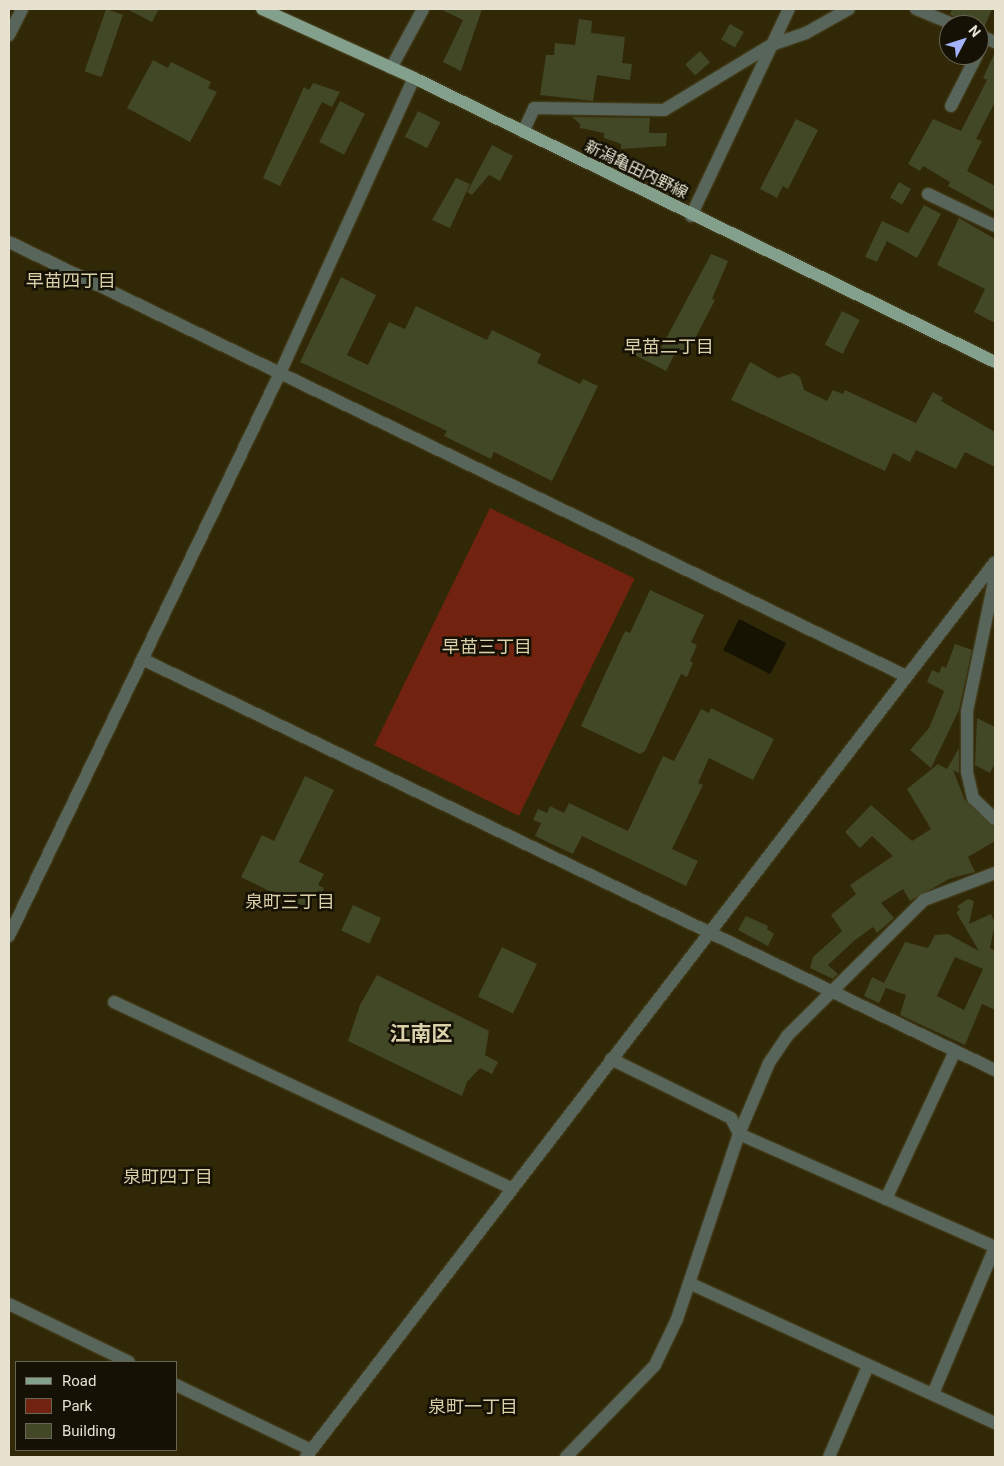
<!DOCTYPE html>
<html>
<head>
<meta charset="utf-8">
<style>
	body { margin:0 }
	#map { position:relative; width:1004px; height:1466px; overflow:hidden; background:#302806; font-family:Roboto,"Noto Sans JP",sans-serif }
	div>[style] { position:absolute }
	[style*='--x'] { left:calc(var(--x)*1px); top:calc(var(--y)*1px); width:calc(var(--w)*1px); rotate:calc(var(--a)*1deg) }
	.green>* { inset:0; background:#71230f; transform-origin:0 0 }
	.water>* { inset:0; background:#171303; transform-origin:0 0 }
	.building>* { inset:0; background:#424726; transform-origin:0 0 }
	.roads { filter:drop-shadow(0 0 1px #4d4626) drop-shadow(0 0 1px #4d4626) }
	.minor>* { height:12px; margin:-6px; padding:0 6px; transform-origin:6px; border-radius:6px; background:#57655b }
	.tertiary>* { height:12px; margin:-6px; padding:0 6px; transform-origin:6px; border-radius:6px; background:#57655b }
	.primary>* { height:12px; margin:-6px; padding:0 6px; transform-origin:6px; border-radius:6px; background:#83a08c }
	span { translate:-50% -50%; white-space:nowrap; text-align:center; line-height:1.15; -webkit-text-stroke:5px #151105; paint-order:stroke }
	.street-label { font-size:16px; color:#e6e2cf }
	.neighbourhood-label { font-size:18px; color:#dad1ab }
	.district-label { font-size:21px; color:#dad1ab; font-weight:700 }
	.frame { position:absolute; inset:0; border:10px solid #e6e2cf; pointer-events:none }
	.legend { position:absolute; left:15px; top:1361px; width:162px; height:90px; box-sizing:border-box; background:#151105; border:1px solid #696556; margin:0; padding:6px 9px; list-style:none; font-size:15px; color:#e6e2cf }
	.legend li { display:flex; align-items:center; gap:10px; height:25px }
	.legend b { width:25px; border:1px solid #696556 }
	.north { position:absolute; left:939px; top:15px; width:50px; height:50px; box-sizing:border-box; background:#151105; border:1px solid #696556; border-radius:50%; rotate:50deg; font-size:14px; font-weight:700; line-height:20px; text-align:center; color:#e6e2cf }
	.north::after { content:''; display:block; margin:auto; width:18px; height:22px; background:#a4b2fc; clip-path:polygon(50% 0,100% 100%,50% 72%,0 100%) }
</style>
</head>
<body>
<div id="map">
	<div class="green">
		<i style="left:490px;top:508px;width:161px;height:264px;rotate:26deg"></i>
	</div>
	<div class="water">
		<i style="left:739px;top:619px;width:53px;height:35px;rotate:27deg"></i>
	</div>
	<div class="building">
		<i style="left:106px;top:9px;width:18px;height:66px;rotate:19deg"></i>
		<i style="clip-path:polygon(127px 9px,159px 9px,152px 22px)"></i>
		<i style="clip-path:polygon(440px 9px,482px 9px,461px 71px,443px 62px,463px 20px)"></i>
		<i style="clip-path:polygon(952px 9px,992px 9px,984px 28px,963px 24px,950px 14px)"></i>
		<i style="clip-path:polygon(579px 19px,592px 21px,591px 33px,625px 37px,622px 63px,632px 64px,630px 80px,597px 75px,593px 101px,540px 95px,546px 55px,554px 55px,555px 43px,575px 45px)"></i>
		<i style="left:730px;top:24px;width:16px;height:18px;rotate:30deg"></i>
		<i style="left:700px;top:51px;width:15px;height:20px;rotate:48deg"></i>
		<i style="clip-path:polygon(995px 52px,995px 102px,976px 139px,982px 141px,967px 171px,995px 186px,995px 212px,948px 186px,950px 182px,923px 166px,920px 171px,908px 164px,933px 119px,961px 131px,987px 80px,983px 78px)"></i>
		<i style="clip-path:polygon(153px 60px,168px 68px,171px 62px,211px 82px,208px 88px,217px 92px,190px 142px,127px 108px)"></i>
		<i style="clip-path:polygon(313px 83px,340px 92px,332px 107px,322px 102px,280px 186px,263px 178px,304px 87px,309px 90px)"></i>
		<i style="left:340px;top:101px;width:28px;height:46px;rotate:27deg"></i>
		<i style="left:418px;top:111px;width:25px;height:29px;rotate:27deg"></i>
		<i style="clip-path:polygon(572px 117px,650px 118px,649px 133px,667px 133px,666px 146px,621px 149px,621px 144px,604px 138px,604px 133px,580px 128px,580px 124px)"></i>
		<i style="clip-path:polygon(796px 119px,818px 130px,788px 189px,783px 186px,777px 198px,760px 189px)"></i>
		<i style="clip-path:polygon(492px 145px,513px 156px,500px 181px,489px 175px,472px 195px,467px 192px)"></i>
		<i style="clip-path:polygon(456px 178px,470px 184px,450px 228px,432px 220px)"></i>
		<i style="left:899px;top:182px;width:14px;height:18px;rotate:30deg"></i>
		<i style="clip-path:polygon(924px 205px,941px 214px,917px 258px,887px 241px,877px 262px,865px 257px,882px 221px,908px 233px)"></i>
		<i style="clip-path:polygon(959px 218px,995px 239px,995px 323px,974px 312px,985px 289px,937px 265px)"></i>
		<i style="clip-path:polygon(711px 254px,728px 261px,712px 299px,715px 300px,687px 354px,677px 349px,666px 371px,627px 351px,635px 336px,660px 350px)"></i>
		<i style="clip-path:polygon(341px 277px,376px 295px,347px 355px,368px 365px,389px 322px,405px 329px,416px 306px,487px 340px,492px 330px,541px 354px,537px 363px,580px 384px,583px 379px,598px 386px,552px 481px,494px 452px,491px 459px,444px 436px,447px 431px,300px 362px)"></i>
		<i style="left:842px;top:311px;width:20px;height:38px;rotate:27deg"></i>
		<i style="clip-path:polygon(750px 362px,778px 378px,793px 373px,800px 377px,804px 390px,827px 401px,833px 390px,843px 394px,845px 390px,916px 423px,933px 392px,943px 398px,941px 401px,995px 432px,995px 467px,965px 452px,956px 469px,916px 450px,910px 462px,893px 453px,885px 471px,731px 400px)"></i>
		<i style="clip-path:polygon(650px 590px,704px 615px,691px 642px,697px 645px,690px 661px,693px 663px,687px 677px,681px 674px,645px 751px,640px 754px,581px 726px,625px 631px,630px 633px)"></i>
		<i style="clip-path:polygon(955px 644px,972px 650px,959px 710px,931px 768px,910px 750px,929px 728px,944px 691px,927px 682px,932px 670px,939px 673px,942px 666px,946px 668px)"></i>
		<i style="clip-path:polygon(711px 708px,774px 739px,753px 780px,709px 758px,698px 783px,703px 785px,672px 849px,698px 861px,686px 886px,582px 836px,573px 854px,535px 836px,541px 823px,533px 820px,538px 809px,547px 813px,550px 806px,564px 813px,569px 803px,628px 831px,663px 756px,674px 761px,701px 709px,709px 713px)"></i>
		<i style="clip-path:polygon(977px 718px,995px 727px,995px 763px,990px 773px,975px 765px)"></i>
		<i style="clip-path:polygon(959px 748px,959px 773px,953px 770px,965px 800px,995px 827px,995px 841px,968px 857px,975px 872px,949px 879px,910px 901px,903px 889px,881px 903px,894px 918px,877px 933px,873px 927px,855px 940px,828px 965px,838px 974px,833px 979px,810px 968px,813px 957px,842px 931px,831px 915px,856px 894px,850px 885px,893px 856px,872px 836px,860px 848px,845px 832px,871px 805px,912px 841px,931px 829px,907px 789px,938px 764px,947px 769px)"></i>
		<i style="clip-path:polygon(305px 776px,334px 790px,299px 862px,324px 874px,318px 885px,324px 888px,319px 899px,314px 896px,308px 910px,241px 877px,262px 835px,274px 841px)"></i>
		<i style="clip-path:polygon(evenodd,968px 899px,974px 901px,969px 924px,991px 914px,995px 923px,990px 948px,995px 951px,995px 1010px,982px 1004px,965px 1045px,900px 1015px,906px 995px,886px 988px,879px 1003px,864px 996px,872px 977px,884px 983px,905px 942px,928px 948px,935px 935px,948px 934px,979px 951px,956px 912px,960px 910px,957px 906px,968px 899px,955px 957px,983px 969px,964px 1010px,937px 996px,955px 957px)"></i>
		<i style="left:353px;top:905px;width:31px;height:28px;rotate:25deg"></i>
		<i style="clip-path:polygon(746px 916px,768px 926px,767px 929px,774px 934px,768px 946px,738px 930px)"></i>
		<i style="left:502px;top:947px;width:39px;height:55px;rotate:26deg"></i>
		<i style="clip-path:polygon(377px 975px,489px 1031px,485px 1055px,498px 1062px,492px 1074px,480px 1068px,467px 1082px,462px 1096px,348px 1041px,360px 1005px)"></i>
	</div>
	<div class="roads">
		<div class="minor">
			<i style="--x:916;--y:9;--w:42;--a:22.3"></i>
			<i style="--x:9;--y:35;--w:29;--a:-63"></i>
			<i style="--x:979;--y:35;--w:17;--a:24"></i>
			<i style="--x:391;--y:68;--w:67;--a:-61.5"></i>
			<i style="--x:951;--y:106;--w:57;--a:-63"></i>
			<i style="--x:523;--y:132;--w:26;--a:-65"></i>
			<i style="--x:534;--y:108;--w:130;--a:0.9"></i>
			<i style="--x:664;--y:110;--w:125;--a:-31.3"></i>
			<i style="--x:771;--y:45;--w:37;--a:-19"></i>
			<i style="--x:806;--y:33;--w:49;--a:-29.2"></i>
			<i style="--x:928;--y:194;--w:74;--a:25.5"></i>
			<i style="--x:9;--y:242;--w:996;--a:25.82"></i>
			<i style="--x:995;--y:577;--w:137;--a:101.8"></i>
			<i style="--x:967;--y:711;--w:61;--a:90"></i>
			<i style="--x:967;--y:772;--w:27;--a:77"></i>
			<i style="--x:973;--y:798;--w:30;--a:44"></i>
			<i style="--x:142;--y:659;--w:947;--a:25.73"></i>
			<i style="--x:9;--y:936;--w:627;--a:-64.29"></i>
			<i style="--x:281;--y:371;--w:322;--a:-65.6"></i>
			<i style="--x:611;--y:1059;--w:134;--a:26.2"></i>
			<i style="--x:731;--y:1118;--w:18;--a:63"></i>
			<i style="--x:739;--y:1134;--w:280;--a:23.8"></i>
			<i style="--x:995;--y:1247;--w:160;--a:112.9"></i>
			<i style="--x:886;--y:1199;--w:163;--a:-65"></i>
			<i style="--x:689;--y:1283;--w:337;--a:24.6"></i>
			<i style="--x:9;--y:1304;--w:133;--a:25.8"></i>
			<i style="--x:176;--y:1385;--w:150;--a:25.7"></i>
			<i style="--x:566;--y:1457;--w:128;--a:-45.9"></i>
			<i style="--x:655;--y:1365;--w:51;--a:-64.4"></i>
			<i style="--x:677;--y:1319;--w:195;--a:-71.5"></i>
			<i style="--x:739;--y:1134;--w:77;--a:-67.1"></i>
			<i style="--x:769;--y:1063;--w:32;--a:-56"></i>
			<i style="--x:787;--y:1036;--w:193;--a:-44.8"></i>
			<i style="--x:924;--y:900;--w:76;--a:-20.8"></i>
			<i style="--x:829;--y:1457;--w:99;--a:-66.8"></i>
		</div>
		<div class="tertiary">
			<i style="--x:691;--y:216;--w:229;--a:-64.7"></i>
			<i style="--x:114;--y:1002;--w:438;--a:25.1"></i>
			<i style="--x:306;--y:1457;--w:1129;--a:-52.41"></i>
		</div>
		<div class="primary">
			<i style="--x:262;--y:9;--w:167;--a:24.4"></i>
			<i style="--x:414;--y:78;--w:647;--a:26.05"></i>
		</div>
	</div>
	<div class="street-label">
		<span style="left:636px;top:170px;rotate:26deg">新潟亀田内野線</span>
	</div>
	<div class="neighbourhood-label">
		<span style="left:71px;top:281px">早苗四丁目</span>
		<span style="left:669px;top:347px">早苗二丁目</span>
		<span style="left:487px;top:647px">早苗三丁目</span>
		<span style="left:290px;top:902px">泉町三丁目</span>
		<span style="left:168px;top:1177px">泉町四丁目</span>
		<span style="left:473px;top:1407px">泉町一丁目</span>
	</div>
	<div class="district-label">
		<span style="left:421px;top:1034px">江南区</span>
	</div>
	<div class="frame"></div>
	<ul class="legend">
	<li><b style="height:6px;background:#83a08c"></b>Road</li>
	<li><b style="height:14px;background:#71230f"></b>Park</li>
	<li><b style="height:14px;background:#424726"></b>Building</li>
	</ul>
	<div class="north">N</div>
</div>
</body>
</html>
